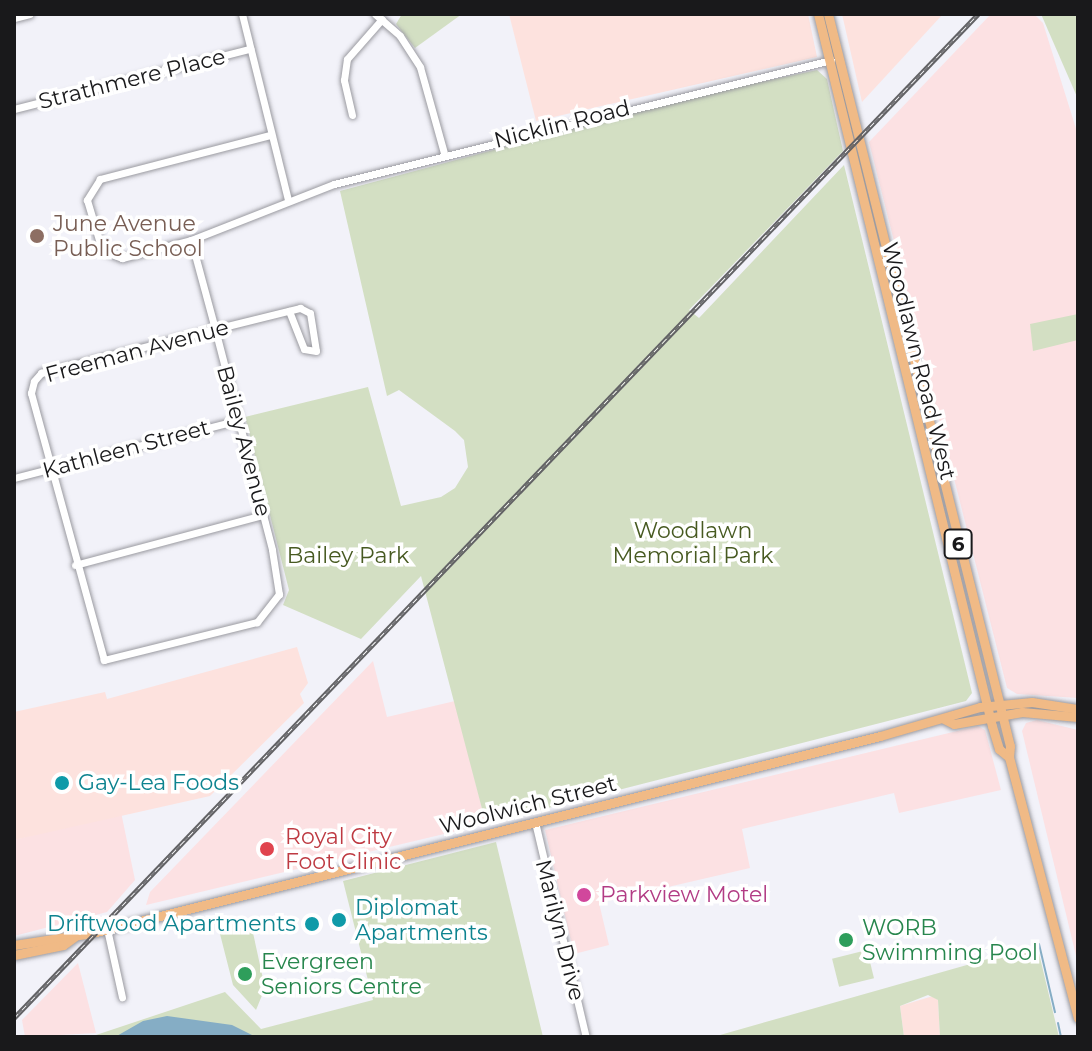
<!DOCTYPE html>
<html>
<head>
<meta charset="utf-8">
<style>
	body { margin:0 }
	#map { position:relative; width:1092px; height:1051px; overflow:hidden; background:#f2f2f9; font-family:Montserrat,sans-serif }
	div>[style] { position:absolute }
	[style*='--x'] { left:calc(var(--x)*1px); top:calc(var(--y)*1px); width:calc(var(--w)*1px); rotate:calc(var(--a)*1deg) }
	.commercial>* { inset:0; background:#fce1e3 }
	.industrial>* { inset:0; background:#fde2de }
	.green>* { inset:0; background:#d3dfc3; transform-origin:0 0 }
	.water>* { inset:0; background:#85adc5 }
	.stream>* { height:2px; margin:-1px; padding:0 1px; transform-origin:1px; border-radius:1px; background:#85adc5 }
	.roads { filter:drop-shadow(0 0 2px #9a9aa0) drop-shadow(0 0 2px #9a9aa0) }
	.minor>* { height:7px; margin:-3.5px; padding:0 3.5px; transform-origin:3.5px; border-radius:3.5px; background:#fff }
	.major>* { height:9px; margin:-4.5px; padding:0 4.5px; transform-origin:4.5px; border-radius:4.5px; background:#f0ba86 }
	.rail>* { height:5px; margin-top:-2.5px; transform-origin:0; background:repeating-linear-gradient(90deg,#fff 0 6px,#626265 0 12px); box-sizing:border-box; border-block:2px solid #626265 }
	.dots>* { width:22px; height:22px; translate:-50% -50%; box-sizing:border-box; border:4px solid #fff; border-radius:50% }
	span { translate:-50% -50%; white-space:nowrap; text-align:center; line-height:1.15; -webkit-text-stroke:7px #fff; paint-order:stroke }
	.shield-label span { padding:2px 6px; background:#fff; border:2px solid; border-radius:6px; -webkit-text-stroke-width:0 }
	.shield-label { font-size:20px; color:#19191b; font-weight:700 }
	.street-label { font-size:22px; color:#19191b }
	.education-label { font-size:22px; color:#785e54 }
	.left { translate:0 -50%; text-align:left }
	.park-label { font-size:22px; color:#475a21 }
	.culture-label { font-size:22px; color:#0d838f }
	.right { translate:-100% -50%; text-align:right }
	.health-label { font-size:22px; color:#be3a42 }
	.hotel-label { font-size:22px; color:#b23c85 }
	.leisure-label { font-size:22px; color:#27864d }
	.frame { position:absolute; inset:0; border:16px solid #19191b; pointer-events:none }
</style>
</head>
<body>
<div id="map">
	<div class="commercial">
		<i style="clip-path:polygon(991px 14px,1034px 14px,1043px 23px,1078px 135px,1078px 698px,1017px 694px,1007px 688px,869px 142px)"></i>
		<i style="clip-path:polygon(373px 661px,387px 717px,455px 701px,486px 824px,146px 905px,150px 892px)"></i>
		<i style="clip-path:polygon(1037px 720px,1078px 730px,1078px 964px,1022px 731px,1026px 723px)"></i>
		<i style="clip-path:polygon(978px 726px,985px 730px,1001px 790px,899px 813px,894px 793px,742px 829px,750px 868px,599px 903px,609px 945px,574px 954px,545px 830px)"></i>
		<i style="clip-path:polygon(121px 812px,135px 880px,107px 912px,14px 936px,14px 840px)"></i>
		<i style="clip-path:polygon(78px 963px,96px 1033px,25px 1037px,22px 1020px)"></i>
	</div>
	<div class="industrial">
		<i style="clip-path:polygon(509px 14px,808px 14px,817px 57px,536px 121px)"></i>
		<i style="clip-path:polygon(842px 14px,943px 14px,862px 102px)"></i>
		<i style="clip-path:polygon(297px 647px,308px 683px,300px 694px,304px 703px,210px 796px,14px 840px,14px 712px,105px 692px,107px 699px)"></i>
		<i style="clip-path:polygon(933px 996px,938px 1000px,940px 1037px,904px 1037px,900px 1006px)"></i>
	</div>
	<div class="green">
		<i style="clip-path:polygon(402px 14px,462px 14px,415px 48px,396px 24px)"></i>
		<i style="clip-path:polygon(1041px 14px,1078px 14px,1078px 99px)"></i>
		<i style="clip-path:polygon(817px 70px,827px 79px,843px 151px,689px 310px,699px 318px,844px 165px,972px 693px,966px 701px,486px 824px,421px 576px,361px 639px,283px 605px,289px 590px,245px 417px,368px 387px,401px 506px,441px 497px,455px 488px,468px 467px,464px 440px,455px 431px,399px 390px,387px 396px,340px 191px,695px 96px)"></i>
		<i style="clip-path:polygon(1078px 314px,1078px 340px,1033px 351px,1030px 324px)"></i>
		<i style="clip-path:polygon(496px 842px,543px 1037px,90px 1037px,225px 992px,261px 1029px,373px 1000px,343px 881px)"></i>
		<i style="clip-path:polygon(250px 919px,265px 988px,256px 1010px,233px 985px,220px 934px,226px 933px,224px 925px)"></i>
		<i style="clip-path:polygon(1037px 945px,1059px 1037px,940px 1037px,938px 1000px,928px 995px,900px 1006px,904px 1037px,713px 1037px)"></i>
		<i style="left:867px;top:950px;width:29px;height:36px;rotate:76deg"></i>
	</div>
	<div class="water">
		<i style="clip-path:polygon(167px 1016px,232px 1025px,256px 1037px,115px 1037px,143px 1021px)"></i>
	</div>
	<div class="stream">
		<i style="--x:1039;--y:944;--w:70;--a:76.8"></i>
		<i style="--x:1058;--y:1023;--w:14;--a:78"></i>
	</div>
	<div class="roads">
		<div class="minor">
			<i style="--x:242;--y:14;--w:192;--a:76.1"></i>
			<i style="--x:375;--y:14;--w:33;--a:41"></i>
			<i style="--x:400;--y:36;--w:37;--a:57"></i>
			<i style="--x:420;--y:67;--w:89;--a:74.4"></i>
			<i style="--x:14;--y:18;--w:16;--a:-14"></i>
			<i style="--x:14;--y:109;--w:244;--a:-14.3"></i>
			<i style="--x:352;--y:115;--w:36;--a:-103"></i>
			<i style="--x:344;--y:80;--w:21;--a:-82"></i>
			<i style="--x:347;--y:59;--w:53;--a:-48.8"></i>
			<i style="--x:270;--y:135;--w:176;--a:165.5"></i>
			<i style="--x:100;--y:179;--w:25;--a:122"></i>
			<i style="--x:87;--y:200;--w:52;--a:73.3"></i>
			<i style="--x:102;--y:250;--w:22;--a:22"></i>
			<i style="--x:122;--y:258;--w:71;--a:-14.6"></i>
			<i style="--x:191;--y:240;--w:154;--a:-21.4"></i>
			<i style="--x:334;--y:184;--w:512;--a:-14.01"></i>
			<i style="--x:191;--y:240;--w:92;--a:74.9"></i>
			<i style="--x:215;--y:329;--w:228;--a:75.5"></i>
			<i style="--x:272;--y:550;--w:45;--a:81"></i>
			<i style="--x:279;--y:594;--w:36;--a:128"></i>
			<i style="--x:257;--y:622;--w:158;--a:166.1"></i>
			<i style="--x:104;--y:660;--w:277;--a:-105.3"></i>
			<i style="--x:31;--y:393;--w:12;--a:-76"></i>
			<i style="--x:34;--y:381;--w:11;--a:-49"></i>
			<i style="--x:41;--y:373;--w:179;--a:-14.2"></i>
			<i style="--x:215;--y:329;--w:88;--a:-13.9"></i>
			<i style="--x:300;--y:308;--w:11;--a:27"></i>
			<i style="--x:310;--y:313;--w:38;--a:81"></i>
			<i style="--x:316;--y:351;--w:12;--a:-171"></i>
			<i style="--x:304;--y:349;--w:41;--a:-111.5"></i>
			<i style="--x:14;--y:478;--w:231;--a:-14.5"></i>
			<i style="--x:75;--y:565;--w:195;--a:-14.9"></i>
			<i style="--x:535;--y:822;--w:221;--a:76.7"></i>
			<i style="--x:107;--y:929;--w:70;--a:77.6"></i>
		</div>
		<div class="major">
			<i style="--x:818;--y:14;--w:733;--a:76.27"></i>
			<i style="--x:992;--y:726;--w:24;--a:73"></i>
			<i style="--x:999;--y:749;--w:13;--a:39"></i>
			<i style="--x:828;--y:14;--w:754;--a:76.04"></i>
			<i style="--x:1010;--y:746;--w:11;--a:95"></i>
			<i style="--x:1009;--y:757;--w:270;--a:75.2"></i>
			<i style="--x:944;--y:719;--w:11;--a:27"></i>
			<i style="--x:954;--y:724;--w:69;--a:-10"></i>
			<i style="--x:1022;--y:712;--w:56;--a:5.1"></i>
			<i style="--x:14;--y:945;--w:79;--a:-8.7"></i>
			<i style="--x:92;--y:933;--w:812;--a:-14.04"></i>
			<i style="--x:880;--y:736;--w:104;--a:-16.2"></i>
			<i style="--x:980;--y:707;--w:52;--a:-5.5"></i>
			<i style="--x:1032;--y:702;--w:47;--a:8.7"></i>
			<i style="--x:14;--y:955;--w:50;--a:-11.5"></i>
			<i style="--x:63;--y:945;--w:14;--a:-36"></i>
		</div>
	</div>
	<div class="rail">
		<i style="--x:14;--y:1018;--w:1392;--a:-46.16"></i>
	</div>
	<div class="dots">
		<i style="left:37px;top:236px;background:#8d6e63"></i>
		<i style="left:62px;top:783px;background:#0f9aa8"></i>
		<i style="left:267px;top:849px;background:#e0444e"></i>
		<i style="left:584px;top:895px;background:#d1479c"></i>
		<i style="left:339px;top:920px;background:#0f9aa8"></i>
		<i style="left:312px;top:924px;background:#0f9aa8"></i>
		<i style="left:846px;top:940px;background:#2e9e5b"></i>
		<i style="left:245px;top:974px;background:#2e9e5b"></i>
	</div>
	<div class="shield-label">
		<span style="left:958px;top:544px">6</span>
	</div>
	<div class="street-label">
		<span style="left:132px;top:79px;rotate:-14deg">Strathmere Place</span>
		<span style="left:562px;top:124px;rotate:-14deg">Nicklin Road</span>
		<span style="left:137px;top:351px;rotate:-15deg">Freeman Avenue</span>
		<span style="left:919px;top:361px;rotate:76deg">Woodlawn Road West</span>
		<span style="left:244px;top:441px;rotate:75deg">Bailey Avenue</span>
		<span style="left:126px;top:449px;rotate:-15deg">Kathleen Street</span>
		<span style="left:528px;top:805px;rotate:-14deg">Woolwich Street</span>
		<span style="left:560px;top:930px;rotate:76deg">Marilyn Drive</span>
	</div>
	<div class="education-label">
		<span class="left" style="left:53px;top:236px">June Avenue<br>Public School</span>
	</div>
	<div class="park-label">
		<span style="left:693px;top:543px">Woodlawn<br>Memorial Park</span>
		<span style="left:348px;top:556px">Bailey Park</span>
	</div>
	<div class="culture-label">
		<span class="left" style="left:78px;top:783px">Gay-Lea Foods</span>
		<span class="left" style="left:355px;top:920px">Diplomat<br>Apartments</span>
		<span class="right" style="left:296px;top:924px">Driftwood Apartments</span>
	</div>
	<div class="health-label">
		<span class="left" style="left:285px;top:849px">Royal City<br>Foot Clinic</span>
	</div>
	<div class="hotel-label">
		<span class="left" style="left:600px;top:895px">Parkview Motel</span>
	</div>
	<div class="leisure-label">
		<span class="left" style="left:862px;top:940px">WORB<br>Swimming Pool</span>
		<span class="left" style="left:261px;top:974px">Evergreen<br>Seniors Centre</span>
	</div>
	<div class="frame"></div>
</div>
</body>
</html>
